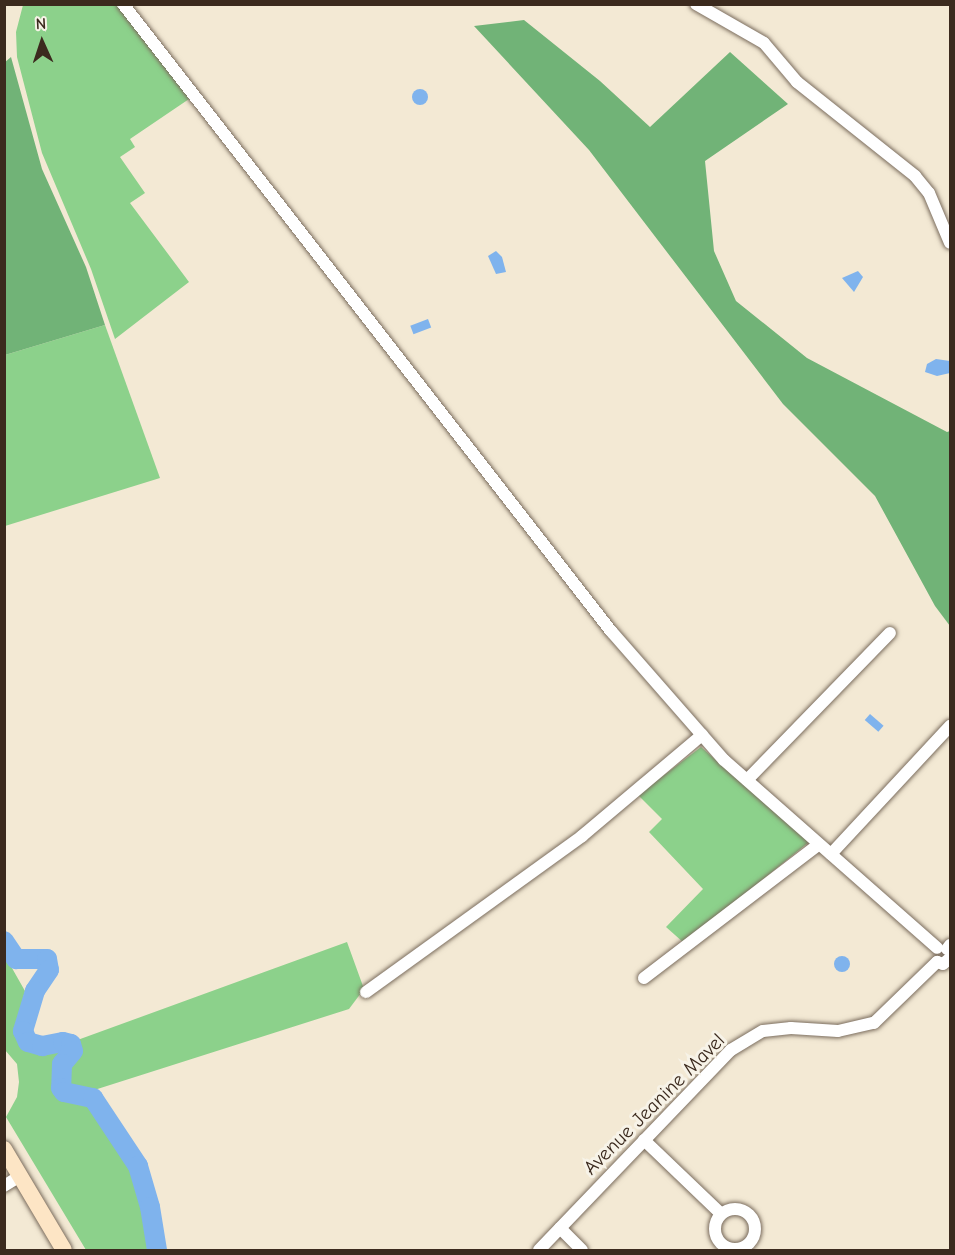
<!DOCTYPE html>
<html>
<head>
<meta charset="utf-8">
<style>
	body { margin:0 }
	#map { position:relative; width:955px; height:1255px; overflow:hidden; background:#f3e9d4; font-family:"Comic Neue",sans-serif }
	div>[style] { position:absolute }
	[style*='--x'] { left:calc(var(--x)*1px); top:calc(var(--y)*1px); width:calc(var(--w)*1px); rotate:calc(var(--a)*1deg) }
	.green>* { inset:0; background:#8cd18b }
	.forest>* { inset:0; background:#71b377 }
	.water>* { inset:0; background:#7fb3ed; transform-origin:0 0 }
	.round { border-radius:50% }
	.river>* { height:20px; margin:-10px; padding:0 10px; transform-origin:10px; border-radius:10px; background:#7fb3ed }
	.roads { filter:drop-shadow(0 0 2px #7b6d5e) drop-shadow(0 0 2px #7b6d5e) }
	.minor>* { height:12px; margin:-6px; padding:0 6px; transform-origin:6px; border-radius:6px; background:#fff }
	.minor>.ring { margin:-6px; padding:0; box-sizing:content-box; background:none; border:12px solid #fff; border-radius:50% }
	.secondary>* { height:16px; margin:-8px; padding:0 8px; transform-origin:8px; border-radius:8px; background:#fde5c5 }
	span { translate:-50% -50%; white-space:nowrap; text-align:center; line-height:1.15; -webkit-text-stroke:6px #f7f3e8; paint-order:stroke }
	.street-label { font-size:20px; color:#3b2a1e }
	.frame { position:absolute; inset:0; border:6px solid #3b2a1e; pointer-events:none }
	.north { position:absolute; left:12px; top:12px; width:60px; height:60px; -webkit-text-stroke:4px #f7f3e8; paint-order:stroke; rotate:357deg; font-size:16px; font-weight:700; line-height:24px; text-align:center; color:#3b2a1e }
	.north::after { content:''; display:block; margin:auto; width:21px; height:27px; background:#3b2a1e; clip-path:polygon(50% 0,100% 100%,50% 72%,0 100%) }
</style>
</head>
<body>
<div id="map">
	<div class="green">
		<i style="clip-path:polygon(23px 5px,121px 5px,192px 97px,130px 139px,135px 147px,120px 157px,145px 193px,130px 203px,189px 282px,115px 339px,91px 269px,42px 153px,17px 57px,16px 32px)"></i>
		<i style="clip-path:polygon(105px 325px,160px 478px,5px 526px,5px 355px)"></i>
		<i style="clip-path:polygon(701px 747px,809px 842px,684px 943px,666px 927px,703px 889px,649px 832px,662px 819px,638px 795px)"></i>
		<i style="clip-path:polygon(347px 942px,364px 989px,349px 1009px,88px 1092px,64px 1089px,63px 1068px,75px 1049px,72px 1042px)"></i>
		<i style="clip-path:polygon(4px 954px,25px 991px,15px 1029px,21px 1043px,35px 1048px,66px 1044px,70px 1048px,60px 1064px,59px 1091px,90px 1100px,134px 1165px,151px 1220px,155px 1250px,86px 1250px,6px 1117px,17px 1097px,19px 1082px,17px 1064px,5px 1050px)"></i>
	</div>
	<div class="forest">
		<i style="clip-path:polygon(524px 20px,600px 81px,650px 127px,730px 52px,788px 104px,705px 161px,714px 251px,736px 301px,807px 358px,947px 432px,950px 431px,950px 626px,935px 606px,875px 496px,783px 404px,589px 150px,474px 26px)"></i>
		<i style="clip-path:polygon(11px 57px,42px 169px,86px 267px,105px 325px,5px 355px,4px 63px)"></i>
	</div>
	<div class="water">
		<i class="round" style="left:412px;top:89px;width:16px;height:16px"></i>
		<i style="clip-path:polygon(496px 251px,502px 257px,506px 272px,496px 274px,488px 256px)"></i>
		<i style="clip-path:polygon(858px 271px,863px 277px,854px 292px,842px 278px)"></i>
		<i style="left:428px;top:319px;width:9px;height:19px;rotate:69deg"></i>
		<i style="clip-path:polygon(936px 359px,950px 361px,950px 373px,937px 376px,925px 372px,927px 364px)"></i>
		<i style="left:870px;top:714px;width:18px;height:8px;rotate:41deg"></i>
		<i class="round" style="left:834px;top:956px;width:16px;height:16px"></i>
	</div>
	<div class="river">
		<i style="--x:4;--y:941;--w:22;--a:56"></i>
		<i style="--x:16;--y:959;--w:31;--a:0"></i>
		<i style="--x:47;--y:959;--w:11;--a:80"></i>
		<i style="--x:49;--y:970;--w:25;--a:124"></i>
		<i style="--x:35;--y:991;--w:42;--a:106.7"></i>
		<i style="--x:23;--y:1031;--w:12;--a:66"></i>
		<i style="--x:28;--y:1042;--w:15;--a:16"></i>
		<i style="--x:42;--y:1046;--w:21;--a:-11"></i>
		<i style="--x:63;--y:1042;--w:8;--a:14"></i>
		<i style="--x:71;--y:1044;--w:7;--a:74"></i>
		<i style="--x:73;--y:1051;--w:17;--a:130"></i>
		<i style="--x:62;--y:1064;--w:24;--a:92"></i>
		<i style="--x:61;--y:1088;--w:5;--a:53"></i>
		<i style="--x:64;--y:1092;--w:30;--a:12"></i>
		<i style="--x:93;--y:1098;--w:82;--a:56.5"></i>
		<i style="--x:138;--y:1166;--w:43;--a:73.7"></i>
		<i style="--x:150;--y:1207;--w:44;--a:80.8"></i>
	</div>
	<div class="roads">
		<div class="minor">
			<i style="--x:123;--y:4;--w:795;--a:52.11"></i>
			<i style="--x:611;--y:631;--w:171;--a:48.8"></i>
			<i style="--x:724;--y:760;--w:284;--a:41.4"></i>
			<i style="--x:696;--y:4;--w:78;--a:29.8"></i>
			<i style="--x:764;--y:43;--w:51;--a:49.8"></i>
			<i style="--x:797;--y:82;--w:151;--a:38.5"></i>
			<i style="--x:915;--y:176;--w:22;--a:51"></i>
			<i style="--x:929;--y:193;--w:54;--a:67.2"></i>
			<i style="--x:747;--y:780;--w:205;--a:-45.8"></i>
			<i style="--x:831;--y:854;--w:175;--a:-47.1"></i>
			<i style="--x:947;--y:949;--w:5;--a:-53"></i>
			<i style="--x:937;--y:962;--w:6;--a:18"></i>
			<i style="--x:943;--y:964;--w:8;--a:-40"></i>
			<i style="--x:644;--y:978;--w:220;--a:-37.4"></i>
			<i style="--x:366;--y:992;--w:266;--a:-35.8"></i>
			<i style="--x:582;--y:836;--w:157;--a:-40.1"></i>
			<i style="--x:644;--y:1140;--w:105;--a:43.8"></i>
			<i style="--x:4;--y:1186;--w:19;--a:-32"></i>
			<i class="ring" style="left:715px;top:1209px;width:28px;height:28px"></i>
			<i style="--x:560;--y:1228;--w:31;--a:45"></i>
			<i style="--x:539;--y:1250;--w:277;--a:-46.2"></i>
			<i style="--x:731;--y:1050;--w:37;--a:-31"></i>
			<i style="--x:763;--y:1031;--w:28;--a:-6"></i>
			<i style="--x:791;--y:1028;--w:47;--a:3.7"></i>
			<i style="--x:838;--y:1031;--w:37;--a:-13"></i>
			<i style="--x:874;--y:1023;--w:88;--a:-44.1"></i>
		</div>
		<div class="secondary">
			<i style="--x:4;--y:1149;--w:117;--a:59.3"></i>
		</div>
	</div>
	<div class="street-label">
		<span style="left:654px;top:1104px;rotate:-45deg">Avenue Jeanine Mavel</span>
	</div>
	<div class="frame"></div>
	<div class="north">N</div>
</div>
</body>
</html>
